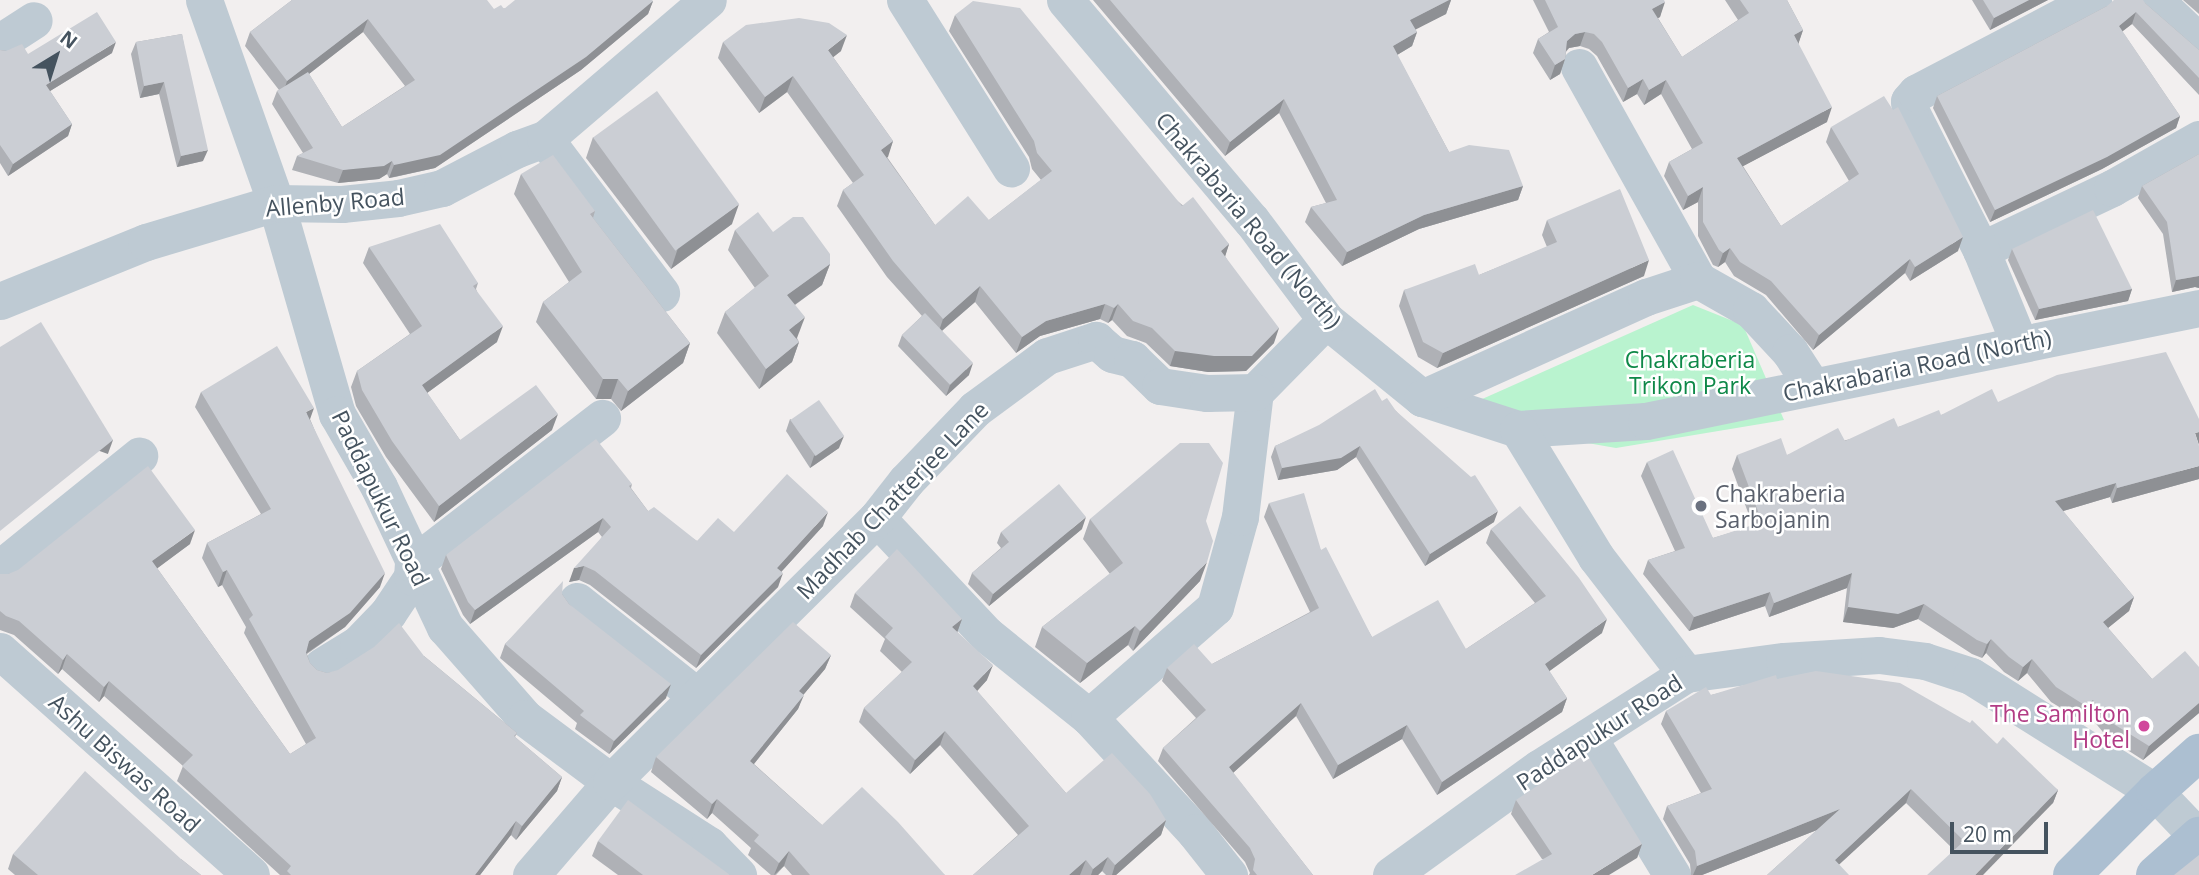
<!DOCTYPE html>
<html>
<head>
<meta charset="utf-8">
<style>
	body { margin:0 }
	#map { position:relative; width:2199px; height:875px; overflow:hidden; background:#f2efef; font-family:"Open Sans",sans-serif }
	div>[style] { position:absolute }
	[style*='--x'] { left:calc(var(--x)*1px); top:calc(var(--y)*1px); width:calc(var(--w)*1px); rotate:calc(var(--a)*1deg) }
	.green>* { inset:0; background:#b9f3cf }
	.minor>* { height:37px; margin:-18.5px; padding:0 18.5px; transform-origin:18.5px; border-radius:18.5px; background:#becad3 }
	.major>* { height:38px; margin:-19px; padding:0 19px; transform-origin:19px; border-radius:19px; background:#acbfd1 }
	.wall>* { inset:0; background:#afb1b6 }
	.shaded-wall>* { inset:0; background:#8e9094; transform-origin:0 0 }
	.building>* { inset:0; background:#cbced4; transform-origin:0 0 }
	.dots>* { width:19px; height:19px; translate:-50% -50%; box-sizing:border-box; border:4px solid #fff; border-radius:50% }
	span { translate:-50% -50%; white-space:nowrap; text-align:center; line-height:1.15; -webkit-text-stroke:5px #fff; paint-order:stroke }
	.street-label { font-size:23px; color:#45535f }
	.park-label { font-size:23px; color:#0e8848 }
	.worship-label { font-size:23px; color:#5b616d }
	.left { translate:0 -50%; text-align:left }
	.hotel-label { font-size:23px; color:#b23c85 }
	.right { translate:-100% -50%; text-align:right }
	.north { position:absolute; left:21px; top:21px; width:70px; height:70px; -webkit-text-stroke:5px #fff; paint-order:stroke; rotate:38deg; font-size:19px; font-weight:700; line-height:28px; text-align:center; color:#45535f }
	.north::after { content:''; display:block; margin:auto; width:24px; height:32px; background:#45535f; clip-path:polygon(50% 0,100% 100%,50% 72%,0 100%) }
	.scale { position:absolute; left:1950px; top:822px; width:98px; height:32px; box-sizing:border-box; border:4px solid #45535f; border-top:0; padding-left:9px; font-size:21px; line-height:24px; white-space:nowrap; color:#45535f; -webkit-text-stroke:5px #fff; paint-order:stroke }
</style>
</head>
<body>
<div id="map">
	<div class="green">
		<i style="clip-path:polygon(1693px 305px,1743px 325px,1784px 420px,1616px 448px,1530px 433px,1462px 408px)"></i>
	</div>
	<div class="minor">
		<i style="--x:204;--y:0;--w:215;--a:70.5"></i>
		<i style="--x:276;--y:203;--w:220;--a:73.9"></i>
		<i style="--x:337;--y:414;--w:84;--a:60.1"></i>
		<i style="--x:379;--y:487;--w:155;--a:64.8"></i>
		<i style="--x:445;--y:627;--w:121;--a:48.7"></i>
		<i style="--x:525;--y:718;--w:107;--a:36.7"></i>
		<i style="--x:611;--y:782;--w:117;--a:32.7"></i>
		<i style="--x:709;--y:845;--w:42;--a:46"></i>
		<i style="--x:905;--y:0;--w:199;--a:57.8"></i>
		<i style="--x:1065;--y:0;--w:289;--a:49.8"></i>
		<i style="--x:1252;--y:221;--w:124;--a:53.2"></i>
		<i style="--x:1326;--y:320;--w:124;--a:39.1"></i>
		<i style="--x:1422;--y:398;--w:101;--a:17.9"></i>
		<i style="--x:1518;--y:429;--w:128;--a:-3.6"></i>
		<i style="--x:1646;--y:421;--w:564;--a:-11.55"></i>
		<i style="--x:2155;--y:0;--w:61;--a:43.7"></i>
		<i style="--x:0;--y:42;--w:40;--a:-32.9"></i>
		<i style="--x:1579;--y:67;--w:244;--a:60.8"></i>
		<i style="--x:545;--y:139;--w:193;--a:53"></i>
		<i style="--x:1981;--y:250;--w:145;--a:-25.3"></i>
		<i style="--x:2112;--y:188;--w:100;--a:-29.4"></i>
		<i style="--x:0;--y:301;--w:157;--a:-22"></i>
		<i style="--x:146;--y:242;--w:136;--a:-16.7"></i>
		<i style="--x:276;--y:203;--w:66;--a:0.9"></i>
		<i style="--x:342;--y:204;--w:56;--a:-6.1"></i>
		<i style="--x:398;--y:198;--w:45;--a:-12.8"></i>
		<i style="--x:442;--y:188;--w:85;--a:-27.5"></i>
		<i style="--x:517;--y:149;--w:30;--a:-20"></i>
		<i style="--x:545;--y:139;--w:214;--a:-40.5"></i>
		<i style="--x:2019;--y:343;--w:100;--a:-112.2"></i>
		<i style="--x:1981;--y:250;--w:157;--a:-116.9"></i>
		<i style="--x:1910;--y:110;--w:9;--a:-96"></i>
		<i style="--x:1909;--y:101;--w:11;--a:-49"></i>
		<i style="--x:1916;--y:93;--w:200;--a:-27.7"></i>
		<i style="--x:1422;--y:398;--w:246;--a:-24.3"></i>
		<i style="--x:1646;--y:297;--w:55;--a:-18.1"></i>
		<i style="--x:1698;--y:280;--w:61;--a:29.5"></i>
		<i style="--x:1751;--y:310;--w:57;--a:47.1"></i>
		<i style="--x:1790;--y:352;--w:40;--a:57.1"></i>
		<i style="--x:1518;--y:429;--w:150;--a:58.6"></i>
		<i style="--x:1596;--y:557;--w:148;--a:52.4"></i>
		<i style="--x:877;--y:518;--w:161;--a:46.8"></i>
		<i style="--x:987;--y:635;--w:131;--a:38.8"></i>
		<i style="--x:1089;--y:717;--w:156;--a:47.3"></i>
		<i style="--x:1195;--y:832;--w:55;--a:51.7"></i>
		<i style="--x:0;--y:568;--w:179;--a:-38.9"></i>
		<i style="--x:577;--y:601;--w:154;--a:38.4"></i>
		<i style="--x:0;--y:651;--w:336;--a:41.7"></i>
		<i style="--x:322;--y:666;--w:42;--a:-31.4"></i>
		<i style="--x:358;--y:644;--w:43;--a:-45.9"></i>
		<i style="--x:388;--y:613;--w:43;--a:-56.3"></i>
		<i style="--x:412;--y:577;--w:13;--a:-86"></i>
		<i style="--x:413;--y:564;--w:239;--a:-37.7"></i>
		<i style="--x:1089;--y:717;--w:167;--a:-41.1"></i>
		<i style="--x:1215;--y:607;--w:93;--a:-74.5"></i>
		<i style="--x:1240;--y:517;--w:126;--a:-83.2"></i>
		<i style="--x:1255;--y:392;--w:101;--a:-45.4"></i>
		<i style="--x:1588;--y:737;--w:162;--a:58.7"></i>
		<i style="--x:531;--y:875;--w:123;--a:-49.3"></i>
		<i style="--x:611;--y:782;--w:375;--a:-44.8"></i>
		<i style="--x:877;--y:518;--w:47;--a:-51.9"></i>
		<i style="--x:906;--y:481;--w:100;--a:-46.2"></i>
		<i style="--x:975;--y:409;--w:89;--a:-36.4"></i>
		<i style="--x:1047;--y:356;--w:52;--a:-18.1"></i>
		<i style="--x:1096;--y:340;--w:21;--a:41"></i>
		<i style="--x:1112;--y:354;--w:21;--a:14"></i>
		<i style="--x:1132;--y:359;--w:39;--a:44"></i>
		<i style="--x:1160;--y:386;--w:48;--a:8.5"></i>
		<i style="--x:1207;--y:393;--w:48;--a:-1.2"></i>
		<i style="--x:1391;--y:875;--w:183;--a:-35.9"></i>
		<i style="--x:1539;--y:768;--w:174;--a:-32.6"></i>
		<i style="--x:1686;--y:674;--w:99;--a:-7.6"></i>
		<i style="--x:1784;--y:661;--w:95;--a:-3.6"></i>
		<i style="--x:1879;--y:655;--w:46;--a:7.4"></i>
		<i style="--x:1925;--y:661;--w:48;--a:18.1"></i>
		<i style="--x:1971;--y:676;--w:218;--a:32.2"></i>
		<i style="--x:2155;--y:792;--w:62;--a:46.3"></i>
	</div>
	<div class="major">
		<i style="--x:2072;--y:875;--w:117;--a:-45"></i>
		<i style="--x:2155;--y:792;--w:59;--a:-41.6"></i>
		<i style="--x:2155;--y:875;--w:59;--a:-41.6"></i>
	</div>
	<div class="wall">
		<i style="clip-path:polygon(evenodd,292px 0,494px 9px,653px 1px,648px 14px,581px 70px,435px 168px,395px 177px,389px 178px,387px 174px,379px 179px,338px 183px,292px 170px,297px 156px,303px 153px,272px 104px,277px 91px,279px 90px,245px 46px,250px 32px,292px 0,363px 32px,405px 86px,342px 127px,309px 74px,363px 32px)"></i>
		<i style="clip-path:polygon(1093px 0,1451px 0,1446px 14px,1415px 29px,1417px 32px,1412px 46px,1397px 55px,1449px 152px,1523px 186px,1518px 200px,1419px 229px,1342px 266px,1305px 222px,1311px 207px,1326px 203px,1279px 113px,1225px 156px)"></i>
		<i style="clip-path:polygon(1533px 0,1664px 0,1660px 17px,1658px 18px,1682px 57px,1738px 20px,1725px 0,1787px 0,1803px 30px,1798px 44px,1827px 122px,1743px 166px,1781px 226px,1849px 181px,1826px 142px,1831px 127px,1958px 251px,1910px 281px,1905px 273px,1813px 350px,1766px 295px,1734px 276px,1725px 262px,1718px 267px,1713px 265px,1698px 236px,1698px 202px,1683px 210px,1664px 176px,1669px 162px,1692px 149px,1661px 94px,1644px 105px,1637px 94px,1623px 102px,1597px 56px,1589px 49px,1580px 46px,1569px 48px,1566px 52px,1565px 59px,1560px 74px,1550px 80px,1533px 53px,1538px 39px,1549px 32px)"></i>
		<i style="clip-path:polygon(1972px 0,2048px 0,1990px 30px)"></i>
		<i style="clip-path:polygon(2183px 0,2199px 0,2199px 14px)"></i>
		<i style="clip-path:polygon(2145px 3px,2199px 50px,2199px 95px,2132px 24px,2122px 31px,2180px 116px,2176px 128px,2102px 169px,1990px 222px,1933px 108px,1937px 96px,2107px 6px)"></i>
		<i style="clip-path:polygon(955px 15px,1229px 244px,1225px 256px,1274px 343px,1246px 371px,1208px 372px,1170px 366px,1146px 343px,1127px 336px,1112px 320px,1108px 323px,1100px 319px,1040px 336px,1016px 353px,975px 302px,942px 331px,969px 375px,946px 396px,898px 346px,902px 335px,922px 316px,887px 277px,837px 206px,843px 190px,853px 183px,787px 92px,759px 113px,718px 58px,723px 42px,841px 51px,833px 57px,893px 141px,887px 157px,935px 225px,989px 220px,1041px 180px,1032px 169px,1029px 157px,949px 31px)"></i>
		<i style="clip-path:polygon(182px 34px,203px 161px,177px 167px,159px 94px,140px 98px,131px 54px,136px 42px)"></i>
		<i style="clip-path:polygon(0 50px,28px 54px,112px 53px,50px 91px,72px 124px,68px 136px,8px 176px,0 163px)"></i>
		<i style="clip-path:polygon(593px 137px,732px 224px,671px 269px,586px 158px)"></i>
		<i style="clip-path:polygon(2199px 154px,2199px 288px,2195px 287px,2172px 292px,2163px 234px,2138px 198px,2142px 186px)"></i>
		<i style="clip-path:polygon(521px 174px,595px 211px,593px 218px,690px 343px,683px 363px,621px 411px,611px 399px,596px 399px,536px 322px,543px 302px,569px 282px,514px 194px)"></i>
		<i style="clip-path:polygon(1547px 220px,1644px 276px,1437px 368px,1418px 357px,1399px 306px,1404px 290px,1479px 275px,1547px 247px,1542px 235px)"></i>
		<i style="clip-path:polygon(735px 230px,773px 232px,830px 264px,822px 285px,795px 305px,797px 338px,799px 342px,792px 362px,759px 389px,717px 333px,725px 312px,755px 288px,728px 250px)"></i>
		<i style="clip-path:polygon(369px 247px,478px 283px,476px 289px,497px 342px,427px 393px,460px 440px,552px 430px,434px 522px,386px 457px,356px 406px,351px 387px,357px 371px,410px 334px,363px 263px)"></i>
		<i style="clip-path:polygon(2012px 249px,2132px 289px,2128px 301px,2035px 320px,2008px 260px)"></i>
		<i style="clip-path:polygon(201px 392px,310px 419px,380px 587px,345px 627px,307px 654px,310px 663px,317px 670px,327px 673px,424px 656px,517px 733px,515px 737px,562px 777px,557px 791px,516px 840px,511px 835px,480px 875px,280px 875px,177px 781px,183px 766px,104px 696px,99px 702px,62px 669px,58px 674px,14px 635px,0 630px,0 574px,8px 574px,190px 544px,157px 568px,290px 754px,306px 744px,244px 633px,246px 627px,222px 585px,218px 587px,202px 558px,207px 543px,261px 514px,195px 407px)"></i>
		<i style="clip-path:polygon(1382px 401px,1396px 411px,1494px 522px,1425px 566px,1356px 457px,1337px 470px,1278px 480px,1271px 457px,1275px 446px)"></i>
		<i style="clip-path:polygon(1998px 402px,2199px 479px,2112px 503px,2110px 497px,2063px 511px,2134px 597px,2129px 611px,2108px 628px,2152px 679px,2199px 667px,2199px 713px,2143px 760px,2107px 737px,2088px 714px,2081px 720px,2051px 702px,2027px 673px,2018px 681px,2004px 672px,1986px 653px,1982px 658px,1972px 654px,1918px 619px,1893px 628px,1843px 622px,1847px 588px,1769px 617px,1765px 606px,1689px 631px,1643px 574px,1648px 560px,1675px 551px,1641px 476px,1647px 462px,1713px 538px,1753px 526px,1732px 469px,1737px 455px,1787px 455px,1898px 427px,1941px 415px)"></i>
		<i style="clip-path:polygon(790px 419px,839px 448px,810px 468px,786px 431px)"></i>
		<i style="clip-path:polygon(632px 484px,631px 488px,648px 511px,697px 541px,734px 532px,823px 526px,781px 572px,778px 587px,696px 668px,590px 585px,579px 580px,569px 582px,602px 537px,598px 532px,470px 624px,463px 615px,441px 569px,446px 555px)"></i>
		<i style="clip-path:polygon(1269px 503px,1321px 550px,1372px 637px,1466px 649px,1535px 603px,1486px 543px,1491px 529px,1602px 633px,1549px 671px,1567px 698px,1562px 712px,1437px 795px,1402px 739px,1333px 779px,1296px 716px,1233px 773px,1313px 875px,1249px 875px,1250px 873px,1245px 862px,1158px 761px,1163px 748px,1196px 718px,1162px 681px,1167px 668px,1212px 664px,1310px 612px,1264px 517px)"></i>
		<i style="clip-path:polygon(1090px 519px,1206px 521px,1200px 581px,1133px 651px,1128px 645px,1080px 683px,1035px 647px,1042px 627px,1110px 574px,1083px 539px)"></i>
		<i style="clip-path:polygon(1082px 529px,989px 606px,968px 584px,972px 573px,1001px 548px,997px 543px,1001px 532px)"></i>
		<i style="clip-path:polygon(855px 593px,962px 619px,957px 632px,987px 680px,977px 691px,1066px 793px,1166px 820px,1161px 835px,1116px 875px,1106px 875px,1102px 871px,1098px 875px,973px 875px,1018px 835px,940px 745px,910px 774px,859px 722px,864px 708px,902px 672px,880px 651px,885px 639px,850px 607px)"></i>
		<i style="clip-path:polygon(562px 594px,569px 604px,666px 698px,609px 754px,575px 729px,577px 723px,500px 658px,505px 644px)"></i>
		<i style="clip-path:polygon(831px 655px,825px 669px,803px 695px,798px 709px,754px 764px,822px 825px,945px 875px,792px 875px,784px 866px,776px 875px,771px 875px,748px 855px,751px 848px,712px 813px,707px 819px,651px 772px,656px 757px)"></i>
		<i style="clip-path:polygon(1777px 679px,1997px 744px,2058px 790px,2053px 803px,1954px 850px,1906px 803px,1839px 864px,1767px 875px,1817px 830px,1702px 875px,1691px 875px,1690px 864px,1663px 819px,1667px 806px,1701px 793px,1661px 724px,1666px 711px,1711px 695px)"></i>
		<i style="clip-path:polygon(1516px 800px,1642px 844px,1637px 858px,1542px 859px,1511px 814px)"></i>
		<i style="clip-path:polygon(598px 841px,730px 875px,618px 875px,592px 856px)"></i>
		<i style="clip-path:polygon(13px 854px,181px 859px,201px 875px,15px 875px,8px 869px)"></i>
	</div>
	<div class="shaded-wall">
		<i style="clip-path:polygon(1449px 0,1451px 0,1446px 14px,1405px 35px,1410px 20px)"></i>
		<i style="clip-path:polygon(2029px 0,2048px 0,1990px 30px,1994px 18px)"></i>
		<i style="clip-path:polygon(653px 1px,648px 14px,581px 70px,435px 168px,389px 178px,394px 165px)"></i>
		<i style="clip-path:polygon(1665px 2px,1660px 17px,1647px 24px,1652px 9px)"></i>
		<i style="clip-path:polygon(2136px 12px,2132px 24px,2114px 38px,2119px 26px)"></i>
		<i style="clip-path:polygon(368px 19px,363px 32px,283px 94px,287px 81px)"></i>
		<i style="clip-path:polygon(1803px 30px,1798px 45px,1794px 35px)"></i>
		<i style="clip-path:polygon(1417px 32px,1412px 46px,1387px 61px,1393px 46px)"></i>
		<i style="clip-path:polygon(1585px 32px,1580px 46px,1569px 48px,1561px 56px,1567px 41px,1575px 34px)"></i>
		<i style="clip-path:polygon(847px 35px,841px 51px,822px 66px,828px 50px)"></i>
		<i style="clip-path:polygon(116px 42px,112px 53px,42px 96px,46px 85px)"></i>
		<i style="clip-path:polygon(1565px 59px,1560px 74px,1550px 80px,1555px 65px)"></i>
		<i style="clip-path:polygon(793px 76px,787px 92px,759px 113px,765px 97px)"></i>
		<i style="clip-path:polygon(1643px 79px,1637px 94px,1623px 102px,1628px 88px)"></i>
		<i style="clip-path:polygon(1666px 80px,1661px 94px,1644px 105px,1649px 90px)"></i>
		<i style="clip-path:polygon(164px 82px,159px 94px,140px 98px,144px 86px)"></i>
		<i style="clip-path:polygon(1284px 99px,1279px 113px,1225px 156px,1230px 142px)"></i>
		<i style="clip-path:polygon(1832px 107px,1827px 122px,1732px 172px,1737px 158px)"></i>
		<i style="clip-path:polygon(2180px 116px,2176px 128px,2102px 169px,1990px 222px,1995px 210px)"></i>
		<i style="clip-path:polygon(72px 124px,68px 136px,8px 176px,13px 164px)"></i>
		<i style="clip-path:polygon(893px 141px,888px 157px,875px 165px,881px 150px)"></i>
		<i style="clip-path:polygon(208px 150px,203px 161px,177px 167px,181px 156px)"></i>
		<i style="clip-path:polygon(392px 161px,387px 174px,379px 179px,338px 183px,343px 170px)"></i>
		<i style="clip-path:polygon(1523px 186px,1518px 200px,1419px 229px,1342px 266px,1347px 252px,1424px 215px)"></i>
		<i style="clip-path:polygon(1703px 187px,1698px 202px,1683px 210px,1688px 196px)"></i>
		<i style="clip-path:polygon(739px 204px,732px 224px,671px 269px,678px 248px)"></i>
		<i style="clip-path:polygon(1963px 237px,1958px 251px,1910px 281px,1915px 267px)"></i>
		<i style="clip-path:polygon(1229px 244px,1224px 260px,1221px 251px)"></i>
		<i style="clip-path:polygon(1730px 248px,1725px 262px,1718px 267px,1723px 253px)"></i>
		<i style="clip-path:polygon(1910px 259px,1905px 273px,1813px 350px,1819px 335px)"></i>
		<i style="clip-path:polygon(1649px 260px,1644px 276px,1437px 368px,1443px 353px)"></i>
		<i style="clip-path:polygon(830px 264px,822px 285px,779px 316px,787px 295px)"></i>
		<i style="clip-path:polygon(2199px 276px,2199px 288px,2195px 287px,2172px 292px,2176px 280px)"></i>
		<i style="clip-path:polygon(980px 286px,975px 302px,938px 334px,943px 319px)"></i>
		<i style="clip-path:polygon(2132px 289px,2128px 301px,2035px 320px,2039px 309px)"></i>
		<i style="clip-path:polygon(1105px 304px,1100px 319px,1040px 336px,1016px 353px,1022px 337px,1046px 321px)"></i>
		<i style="clip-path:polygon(1118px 304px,1112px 320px,1108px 323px,1114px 308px)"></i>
		<i style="clip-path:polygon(805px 317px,797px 338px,782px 350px,789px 330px)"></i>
		<i style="clip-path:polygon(503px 326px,497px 342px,416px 401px,422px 385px)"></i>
		<i style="clip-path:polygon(1279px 328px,1274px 343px,1246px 371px,1208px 372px,1170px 366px,1175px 351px)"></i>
		<i style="clip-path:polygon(799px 342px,792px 362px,759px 389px,766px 369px)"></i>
		<i style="clip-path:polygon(690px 343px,683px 363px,621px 411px,628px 391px)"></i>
		<i style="clip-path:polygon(973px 363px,969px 375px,946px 396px,950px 385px)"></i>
		<i style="clip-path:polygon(603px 379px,618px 379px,611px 399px,596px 399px)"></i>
		<i style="clip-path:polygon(314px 408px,309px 422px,306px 412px)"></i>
		<i style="clip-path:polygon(558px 414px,552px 430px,434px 522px,439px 506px)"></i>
		<i style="clip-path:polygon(2199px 432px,2199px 445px,2195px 433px)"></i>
		<i style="clip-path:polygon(844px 436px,839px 448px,810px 468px,814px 456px)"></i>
		<i style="left:113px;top:440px;width:15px;height:145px;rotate:110deg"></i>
		<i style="clip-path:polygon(1360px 446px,1356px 457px,1337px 470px,1278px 480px,1282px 468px)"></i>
		<i style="clip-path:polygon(2199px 466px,2199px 479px,2112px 503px,2117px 488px)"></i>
		<i style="clip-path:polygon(2116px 483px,2110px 497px,2050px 515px,2055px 501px)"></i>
		<i style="clip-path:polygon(1498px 511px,1494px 522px,1425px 566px,1430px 554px)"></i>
		<i style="clip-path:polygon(828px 512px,823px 526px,772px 582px,777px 568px)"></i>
		<i style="clip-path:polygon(1086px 517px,1082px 529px,989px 606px,993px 594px)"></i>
		<i style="clip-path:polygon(603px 518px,598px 532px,470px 624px,475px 610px)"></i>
		<i style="clip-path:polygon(195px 530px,190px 544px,147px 576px,152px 561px)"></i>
		<i style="clip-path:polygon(1207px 562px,1200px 581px,1133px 651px,1140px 631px)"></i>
		<i style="clip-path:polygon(584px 566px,579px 580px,569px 582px,574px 568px)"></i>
		<i style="clip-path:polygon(227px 570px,222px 585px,218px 587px,223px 572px)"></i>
		<i style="clip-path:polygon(385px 573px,380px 587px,345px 627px,304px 655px,309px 641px)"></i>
		<i style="clip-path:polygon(783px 573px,778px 587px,696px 668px,701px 655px)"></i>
		<i style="clip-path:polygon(1852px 573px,1847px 588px,1769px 617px,1774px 603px)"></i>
		<i style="clip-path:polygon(1770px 592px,1765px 606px,1689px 631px,1694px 617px)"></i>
		<i style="clip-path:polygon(2134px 597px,2129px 611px,2098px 636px,2103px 622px)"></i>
		<i style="clip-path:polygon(1924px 604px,1918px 619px,1893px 628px,1843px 622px,1848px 607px)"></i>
		<i style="clip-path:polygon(962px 619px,957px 633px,952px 627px)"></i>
		<i style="clip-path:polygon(1607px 619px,1602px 633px,1540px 678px,1545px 664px)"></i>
		<i style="clip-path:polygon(1135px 626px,1128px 645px,1080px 683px,1087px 663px)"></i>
		<i style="clip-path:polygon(1991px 639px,1986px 653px,1982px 658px,1987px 644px)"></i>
		<i style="clip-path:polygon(67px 654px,62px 669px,58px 674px,63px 660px)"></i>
		<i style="clip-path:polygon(831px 655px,825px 669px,794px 706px,799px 691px)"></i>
		<i style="clip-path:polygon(2032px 659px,2027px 673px,2018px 681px,2023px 667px)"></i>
		<i style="clip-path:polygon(993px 665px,987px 680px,968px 701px,973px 686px)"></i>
		<i style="clip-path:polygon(109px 681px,104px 696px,99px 702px,104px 687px)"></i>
		<i style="clip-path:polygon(671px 684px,666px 698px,609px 754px,614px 741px)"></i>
		<i style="clip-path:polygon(804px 695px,798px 709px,745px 775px,750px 761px)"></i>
		<i style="clip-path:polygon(1567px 698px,1562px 712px,1437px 795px,1442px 782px)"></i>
		<i style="clip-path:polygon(2093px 700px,2088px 714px,2081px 720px,2086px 706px)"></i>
		<i style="clip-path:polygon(1301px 703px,1296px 716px,1224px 781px,1229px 767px)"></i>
		<i style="clip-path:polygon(2199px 703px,2199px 713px,2143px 760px,2149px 746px)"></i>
		<i style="clip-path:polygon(1407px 725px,1402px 739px,1333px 779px,1338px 765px)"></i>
		<i style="clip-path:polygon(945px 731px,940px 745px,910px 774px,915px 760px)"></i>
		<i style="clip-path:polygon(562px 777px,557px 791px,516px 840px,522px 826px)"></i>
		<i style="clip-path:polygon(1911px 789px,1906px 803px,1830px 873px,1835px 860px)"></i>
		<i style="clip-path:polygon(2058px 790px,2053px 803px,1983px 875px,1975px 875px)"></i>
		<i style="clip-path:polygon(717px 799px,712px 813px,707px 819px,712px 804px)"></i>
		<i style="clip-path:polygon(1840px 809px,1835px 823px,1702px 875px,1693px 875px,1697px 866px)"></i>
		<i style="clip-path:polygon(1166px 820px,1161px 835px,1116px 875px,1112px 875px,1115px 865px)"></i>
		<i style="clip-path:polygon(516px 821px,511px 835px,480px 875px,475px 875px)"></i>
		<i style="clip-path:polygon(1642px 844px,1637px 858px,1609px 875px,1592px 875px)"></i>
		<i style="clip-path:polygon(789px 851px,784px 866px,774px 875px,779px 863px)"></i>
		<i style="clip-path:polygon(1108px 857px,1102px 871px,1098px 875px,1091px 875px,1093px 869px)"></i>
		<i style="clip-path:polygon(1086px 860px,1080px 875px,1069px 875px)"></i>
	</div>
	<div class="building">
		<i style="clip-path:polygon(292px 0,487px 0,494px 9px,501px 5px,504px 9px,515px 0,652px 0,653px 1px,586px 57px,440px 155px,399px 164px,394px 165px,392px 161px,384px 166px,343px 170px,297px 156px,313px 148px,277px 91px,308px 72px,342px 127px,415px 80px,368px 19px,287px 81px,250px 32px)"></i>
		<i style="clip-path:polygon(1110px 0,1449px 0,1410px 20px,1417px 32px,1393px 46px,1449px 152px,1469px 145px,1509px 150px,1523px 186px,1424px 215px,1347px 252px,1311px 207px,1337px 200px,1284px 99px,1230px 142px)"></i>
		<i style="clip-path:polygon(1545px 0,1664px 0,1665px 2px,1652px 9px,1682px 57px,1749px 13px,1740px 0,1787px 0,1803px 30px,1794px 35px,1832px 107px,1737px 158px,1781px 226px,1859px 174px,1831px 127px,1884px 96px,1893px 110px,1898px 107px,1963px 237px,1915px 267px,1910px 259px,1819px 335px,1771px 281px,1740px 262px,1730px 248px,1723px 253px,1719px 250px,1703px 222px,1703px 187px,1688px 196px,1669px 162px,1703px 143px,1666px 80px,1649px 90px,1643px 79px,1628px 88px,1602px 42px,1594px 34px,1585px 32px,1575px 34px,1567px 41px,1565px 59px,1555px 65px,1538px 39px,1558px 27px)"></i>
		<i style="clip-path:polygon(1983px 0,2029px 0,1994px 18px)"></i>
		<i style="clip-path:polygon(2114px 0,2143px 0,2145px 3px,2199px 50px,2199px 78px,2136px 12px,2119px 26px,2180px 116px,2107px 157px,1995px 210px,1937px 96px,2107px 6px)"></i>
		<i style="clip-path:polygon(973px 1px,1020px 8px,1182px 206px,1193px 197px,1229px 244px,1221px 251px,1279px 328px,1252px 356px,1214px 356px,1175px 351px,1152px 328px,1133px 321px,1118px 304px,1114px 308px,1105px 304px,1046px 321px,1022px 337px,980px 286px,943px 319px,893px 261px,843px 190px,864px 175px,793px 76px,765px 97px,723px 42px,746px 25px,799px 18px,829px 23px,847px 35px,828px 50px,893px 141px,881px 150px,935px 225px,968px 196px,989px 220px,1052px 171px,1037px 153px,1034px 141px,955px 15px)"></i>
		<i style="clip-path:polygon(97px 12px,116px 42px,46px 85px,72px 124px,13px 164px,0 145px,0 50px,6px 51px,22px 44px,28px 54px)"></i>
		<i style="clip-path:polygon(182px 34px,208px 150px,181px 156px,164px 82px,144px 86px,136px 42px)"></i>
		<i style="left:657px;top:91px;width:140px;height:79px;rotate:54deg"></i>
		<i style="clip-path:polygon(2199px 154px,2199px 276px,2176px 280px,2167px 222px,2142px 186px)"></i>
		<i style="clip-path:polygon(553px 155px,595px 211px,590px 214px,690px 343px,628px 391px,618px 379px,603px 379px,543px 302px,582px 272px,521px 174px)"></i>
		<i style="clip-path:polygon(1620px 189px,1649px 260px,1443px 353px,1423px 342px,1404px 290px,1475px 264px,1479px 275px,1557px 242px,1547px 220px)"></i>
		<i style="clip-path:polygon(2093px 210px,2132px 289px,2039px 309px,2012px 249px)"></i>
		<i style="clip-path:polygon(758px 212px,773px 232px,793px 217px,803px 217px,830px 254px,830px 264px,787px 295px,805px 317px,789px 330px,799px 342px,766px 369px,725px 312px,769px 276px,735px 230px)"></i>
		<i style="clip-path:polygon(440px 224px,478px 283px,473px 286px,503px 326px,422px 385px,460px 440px,536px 385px,558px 414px,439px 506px,392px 441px,362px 390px,357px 371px,422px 326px,369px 247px)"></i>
		<i style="left:925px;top:313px;width:69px;height:32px;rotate:46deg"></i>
		<i style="clip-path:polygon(41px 322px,113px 440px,0 531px,0 347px)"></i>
		<i style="clip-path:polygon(277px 346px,314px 408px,306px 412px,385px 573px,350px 613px,309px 641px,306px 653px,310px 663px,317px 670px,327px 673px,338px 670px,374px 647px,399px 623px,424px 656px,517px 733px,514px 736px,562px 777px,522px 826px,516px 821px,475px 875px,291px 875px,287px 871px,291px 866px,182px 766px,193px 755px,109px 681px,104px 687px,67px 654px,63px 660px,19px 621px,6px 616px,0 611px,0 574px,8px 574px,18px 570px,148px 466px,195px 530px,152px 561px,290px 754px,316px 738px,249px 619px,253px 615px,227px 570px,223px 572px,207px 543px,271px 509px,201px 392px)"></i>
		<i style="clip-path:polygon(2166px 352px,2199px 419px,2199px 432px,2195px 433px,2199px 446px,2199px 466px,2117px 488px,2116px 483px,2055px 501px,2134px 597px,2103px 622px,2152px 679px,2185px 651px,2199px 667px,2199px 703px,2149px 746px,2112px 723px,2093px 700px,2086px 706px,2056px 687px,2032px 659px,2023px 667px,2009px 657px,1991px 639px,1987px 644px,1977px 640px,1924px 604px,1898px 614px,1848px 607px,1852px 573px,1774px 603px,1770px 592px,1694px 617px,1648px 560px,1685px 548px,1647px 462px,1673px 450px,1713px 538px,1762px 522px,1737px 455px,1781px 438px,1787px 455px,1838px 428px,1845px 441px,1894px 418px,1898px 427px,1939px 410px,1941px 415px,1992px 389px,1998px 402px,2057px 375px)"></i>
		<i style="clip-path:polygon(1375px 389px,1382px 401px,1387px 398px,1396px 411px,1471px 477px,1475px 475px,1498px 511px,1430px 554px,1360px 446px,1341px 458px,1282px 468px,1275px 446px,1319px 425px)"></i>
		<i style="left:819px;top:400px;width:44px;height:35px;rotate:55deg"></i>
		<i style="clip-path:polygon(596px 439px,632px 484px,629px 486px,648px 511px,654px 507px,697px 541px,718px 518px,734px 532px,787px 474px,828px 512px,777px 568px,783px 573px,701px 655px,595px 571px,584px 566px,574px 568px,611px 527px,603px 518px,475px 610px,468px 602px,446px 555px)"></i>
		<i style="clip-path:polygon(1180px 443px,1209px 443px,1223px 463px,1206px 521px,1213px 541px,1207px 562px,1140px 631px,1135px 626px,1087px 663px,1042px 627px,1123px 563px,1090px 519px)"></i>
		<i style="clip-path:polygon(1059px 484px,1086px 517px,993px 594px,972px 573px,1009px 542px,1001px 532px)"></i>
		<i style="clip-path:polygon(1304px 493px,1321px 550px,1326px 547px,1372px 637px,1438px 600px,1466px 649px,1546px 596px,1491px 529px,1520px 506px,1579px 578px,1607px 619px,1545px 664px,1567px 698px,1442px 782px,1407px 725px,1338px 765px,1301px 703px,1229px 767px,1313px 875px,1257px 875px,1253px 870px,1255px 859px,1250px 848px,1163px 748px,1206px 710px,1167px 668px,1194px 644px,1212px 664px,1319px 608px,1269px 503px)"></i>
		<i style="clip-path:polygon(897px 549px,962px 619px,952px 627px,993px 665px,973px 686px,1066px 793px,1112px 753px,1150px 794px,1166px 820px,1115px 865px,1108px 857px,1093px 869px,1086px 860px,1069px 875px,973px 875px,1029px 826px,945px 731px,915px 760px,864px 708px,912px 662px,885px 637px,893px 628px,855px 593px)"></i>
		<i style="clip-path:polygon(563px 581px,562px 594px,569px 604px,671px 684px,614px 741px,580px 715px,584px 711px,505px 644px)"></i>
		<i style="clip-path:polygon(793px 622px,831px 655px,799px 691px,804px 695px,750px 761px,822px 825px,862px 787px,898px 822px,945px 875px,810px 875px,789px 851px,779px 863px,754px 841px,759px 835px,717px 799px,712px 804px,656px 757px)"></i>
		<i style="clip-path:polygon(1816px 671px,1900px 683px,1970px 723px,1972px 720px,1997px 744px,2003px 737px,2058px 790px,1975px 875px,1927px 875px,1964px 841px,1911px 789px,1835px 860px,1849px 875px,1767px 875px,1840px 809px,1697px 866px,1695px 851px,1667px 806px,1712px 789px,1666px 711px,1706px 687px,1711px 695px,1776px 675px,1777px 679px)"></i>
		<i style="clip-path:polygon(1586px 753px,1642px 844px,1592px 875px,1515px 875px,1552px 854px,1516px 800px)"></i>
		<i style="clip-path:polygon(85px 771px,181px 859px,201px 875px,38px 875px,13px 854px)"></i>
		<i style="clip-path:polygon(628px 800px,730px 875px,643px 875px,598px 841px)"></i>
		<i style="clip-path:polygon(2199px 855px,2199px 875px,2174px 875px)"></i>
	</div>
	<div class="dots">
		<i style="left:1701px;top:506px;background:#6b7280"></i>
		<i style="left:2144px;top:726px;background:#d1479c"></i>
	</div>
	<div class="street-label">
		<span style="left:335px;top:202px;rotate:-5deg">Allenby Road</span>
		<span style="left:1249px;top:220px;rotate:50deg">Chakrabaria Road (North)</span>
		<span style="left:1917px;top:365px;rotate:-12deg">Chakrabaria Road (North)</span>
		<span style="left:381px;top:498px;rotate:64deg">Paddapukur Road</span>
		<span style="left:892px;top:500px;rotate:-46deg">Madhab Chatterjee Lane</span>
		<span style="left:1599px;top:732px;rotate:-33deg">Paddapukur Road</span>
		<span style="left:125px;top:763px;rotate:42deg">Ashu Biswas Road</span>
	</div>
	<div class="park-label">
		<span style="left:1690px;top:372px">Chakraberia<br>Trikon Park</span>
	</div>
	<div class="worship-label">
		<span class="left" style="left:1715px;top:506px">Chakraberia<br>Sarbojanin</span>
	</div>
	<div class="hotel-label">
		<span class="right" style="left:2130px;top:726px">The Samilton<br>Hotel</span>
	</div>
	<div class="north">N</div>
	<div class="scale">20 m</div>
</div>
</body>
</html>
